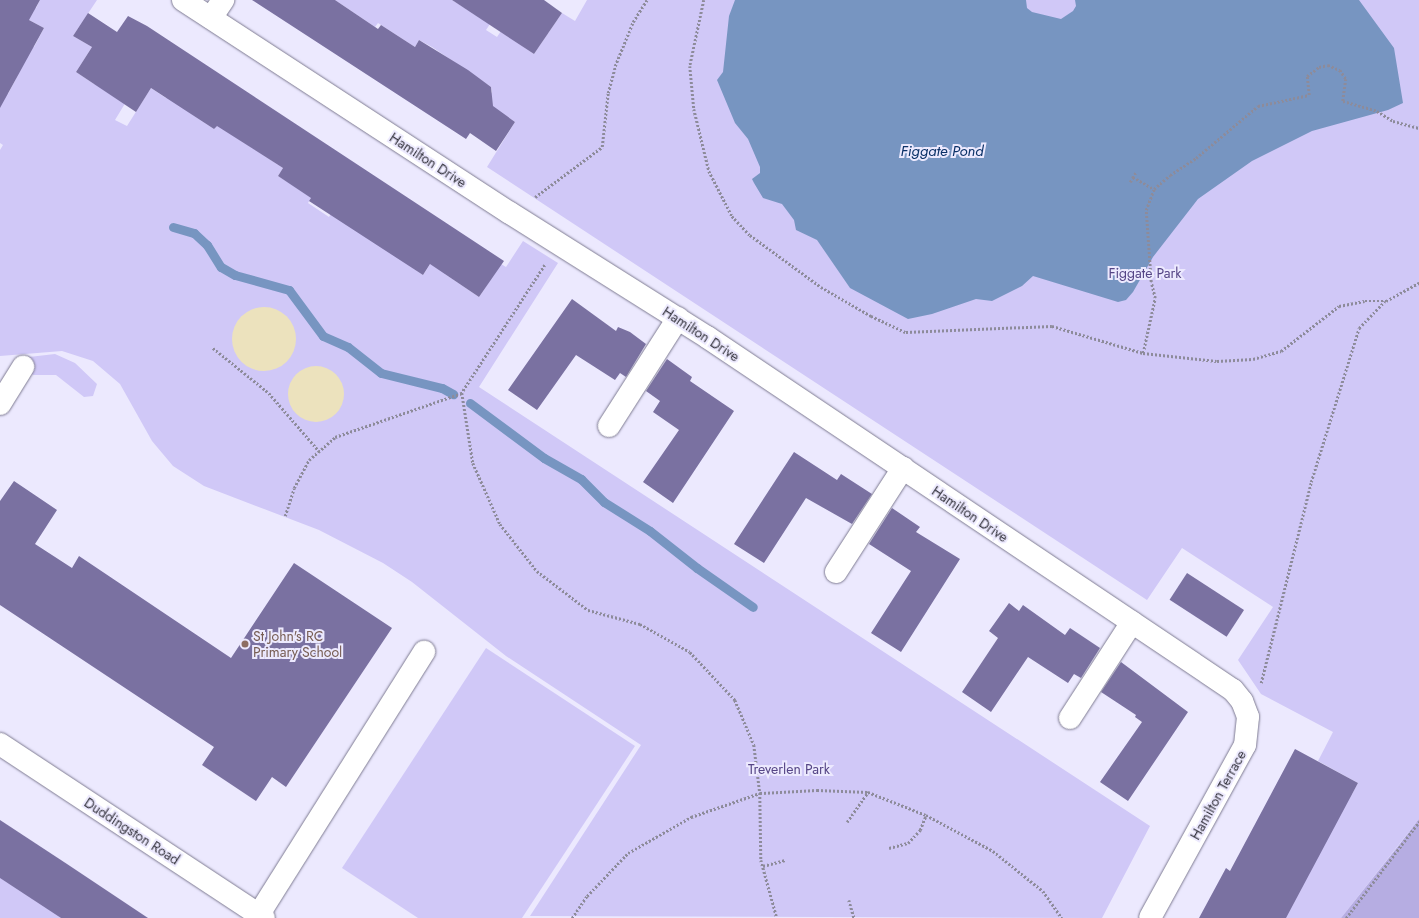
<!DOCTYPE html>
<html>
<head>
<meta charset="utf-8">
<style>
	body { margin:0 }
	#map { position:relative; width:1419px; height:918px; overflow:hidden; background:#ece9fe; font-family:Jost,sans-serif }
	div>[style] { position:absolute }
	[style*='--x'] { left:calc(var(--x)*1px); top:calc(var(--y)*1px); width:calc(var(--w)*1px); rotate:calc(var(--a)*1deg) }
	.green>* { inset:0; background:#d0c8f7 }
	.forest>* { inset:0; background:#b6ade2 }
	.sand>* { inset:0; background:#ece2bd }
	.round { border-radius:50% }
	.water>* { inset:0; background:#7795c1 }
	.stream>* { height:9px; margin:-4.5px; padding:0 4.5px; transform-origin:4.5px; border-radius:4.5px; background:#7795c1 }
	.building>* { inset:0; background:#7a71a1; transform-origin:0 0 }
	.path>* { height:2.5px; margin-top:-1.25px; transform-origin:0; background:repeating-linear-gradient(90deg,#8d8b9a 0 2px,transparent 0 4px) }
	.roads { filter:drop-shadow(0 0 1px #7e7b92) drop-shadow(0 0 1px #7e7b92) }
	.minor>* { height:22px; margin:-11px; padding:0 11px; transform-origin:11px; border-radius:11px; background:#fff }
	.dots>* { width:11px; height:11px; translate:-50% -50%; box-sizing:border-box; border:2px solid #ece9fe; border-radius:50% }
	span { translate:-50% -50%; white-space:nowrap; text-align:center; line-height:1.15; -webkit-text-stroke:4px #ece9fe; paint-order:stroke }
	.street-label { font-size:14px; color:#32313b }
	.park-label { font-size:14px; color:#554586 }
	.education-label { font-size:14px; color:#785e54 }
	.left { translate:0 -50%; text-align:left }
	.water-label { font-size:15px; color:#0c3268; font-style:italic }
</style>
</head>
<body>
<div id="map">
	<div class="green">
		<i style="clip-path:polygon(21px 0,36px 8px,40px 0,97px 0,73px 36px,92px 47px,76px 72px,94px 84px,135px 87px,115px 120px,127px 126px,151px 88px,166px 98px,168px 94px,190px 113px,214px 129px,217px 125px,283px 168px,278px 176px,286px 181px,316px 190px,308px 203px,329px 217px,332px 212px,423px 275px,450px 234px,466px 244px,445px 274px,479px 297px,501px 264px,506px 267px,523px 241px,558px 263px,479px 387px,1150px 826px,1102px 918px,530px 916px,641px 745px,506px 656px,412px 582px,383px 563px,319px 530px,204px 486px,173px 466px,152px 441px,120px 384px,93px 361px,62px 351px,0 356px,0 150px,3px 145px,0 143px,0 90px,8px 94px,18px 75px,5px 67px,11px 34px,34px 47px,44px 28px,0 4px)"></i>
		<i style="clip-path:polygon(335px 0,452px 0,490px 24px,486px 30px,497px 37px,501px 31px,534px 54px,562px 13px,575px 21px,587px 0,1419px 0,1419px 819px,1341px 918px,1264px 918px,1340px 788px,1352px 794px,1358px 783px,1318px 761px,1333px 732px,1261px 694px,1238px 660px,1273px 607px,1182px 548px,1147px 600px,487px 167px,515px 122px,485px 102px,492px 92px,491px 87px,432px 47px,419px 40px,415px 47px,381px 25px,378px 23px,375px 27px)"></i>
		<i style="clip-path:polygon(55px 354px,75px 363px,97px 384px,93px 396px,84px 397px,56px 375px,33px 375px,21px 362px,29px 357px)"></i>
		<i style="clip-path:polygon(486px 648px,635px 746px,522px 918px,418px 918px,342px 868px)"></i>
		<i style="clip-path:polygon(0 865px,61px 918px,0 918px)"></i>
	</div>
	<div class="forest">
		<i style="clip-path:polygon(1419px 819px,1419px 918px,1341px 918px,1399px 845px)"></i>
	</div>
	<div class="sand">
		<i class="round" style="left:232px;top:307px;width:64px;height:64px"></i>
		<i class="round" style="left:288px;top:366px;width:56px;height:56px"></i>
	</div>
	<div class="water">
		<i style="clip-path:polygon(735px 0,1026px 0,1027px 8px,1032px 12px,1061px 19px,1073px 11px,1076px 6px,1075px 0,1359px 0,1394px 48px,1403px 103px,1388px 110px,1312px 131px,1252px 161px,1198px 199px,1153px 257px,1133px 292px,1126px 300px,1118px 302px,1033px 276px,1022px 286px,992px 301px,976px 299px,932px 314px,908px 319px,850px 288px,817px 240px,796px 230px,794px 220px,782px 204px,763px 198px,754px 183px,752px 179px,760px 173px,760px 167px,748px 139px,735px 123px,717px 80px,723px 72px,729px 16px)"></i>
	</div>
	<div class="stream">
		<i style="--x:173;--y:227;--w:22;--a:16"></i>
		<i style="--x:194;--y:233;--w:18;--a:43"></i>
		<i style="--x:207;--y:245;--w:26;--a:58"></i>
		<i style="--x:221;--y:267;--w:16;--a:30"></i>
		<i style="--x:235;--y:275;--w:56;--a:15.5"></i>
		<i style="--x:289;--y:290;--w:57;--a:53.5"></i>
		<i style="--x:323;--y:336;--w:27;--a:24"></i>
		<i style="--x:348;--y:347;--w:42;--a:38.2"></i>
		<i style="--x:381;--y:373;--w:63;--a:13.8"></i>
		<i style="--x:442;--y:388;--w:13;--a:29"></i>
		<i style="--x:470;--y:403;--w:92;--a:36.6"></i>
		<i style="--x:544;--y:458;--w:43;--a:29.6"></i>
		<i style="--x:581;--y:479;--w:33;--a:45"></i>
		<i style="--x:604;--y:502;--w:54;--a:32.2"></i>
		<i style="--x:650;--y:531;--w:60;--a:38.2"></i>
		<i style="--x:697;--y:568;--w:68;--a:34.9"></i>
	</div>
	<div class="building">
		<i style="clip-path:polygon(0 0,40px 0,29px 20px,44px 28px,0 108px)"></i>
		<i style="clip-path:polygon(252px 0,335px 0,378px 29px,381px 25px,415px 47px,419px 40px,468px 70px,491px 87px,493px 106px,515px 122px,496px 151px,470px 133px,466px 139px)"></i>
		<i style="clip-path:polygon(452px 0,544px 0,562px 13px,534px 54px)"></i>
		<i style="clip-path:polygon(88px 13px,117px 32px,128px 16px,147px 26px,504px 261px,479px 297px,430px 264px,423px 275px,309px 201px,311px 198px,278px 176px,283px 168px,217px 126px,214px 129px,151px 88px,136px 112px,76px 72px,92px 47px,73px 36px)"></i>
		<i style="clip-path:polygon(572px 299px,616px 331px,618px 327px,630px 332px,646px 344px,626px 377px,620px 373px,615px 380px,576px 355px,537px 410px,508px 390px)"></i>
		<i style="clip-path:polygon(667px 359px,692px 377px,690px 381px,734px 411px,673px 503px,643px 482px,679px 430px,653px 412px,660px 401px,646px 391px)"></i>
		<i style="clip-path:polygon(794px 452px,837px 480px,841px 474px,872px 494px,852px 524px,806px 498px,764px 563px,734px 544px)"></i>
		<i style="clip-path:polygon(14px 481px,57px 510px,35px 544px,72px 568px,79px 556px,231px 658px,294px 563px,392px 628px,286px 787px,272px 777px,256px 801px,202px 765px,214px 747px,0 605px,0 501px)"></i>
		<i style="clip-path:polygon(892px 508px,920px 527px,916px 532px,960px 559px,901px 652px,871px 633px,911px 571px,869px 544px)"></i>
		<i style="left:1187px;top:573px;width:68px;height:32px;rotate:33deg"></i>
		<i style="clip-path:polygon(1009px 603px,1019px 611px,1023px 605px,1065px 635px,1070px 628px,1100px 648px,1081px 678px,1074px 674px,1068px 683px,1028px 657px,991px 712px,962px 692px,998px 638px,989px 631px)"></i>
		<i style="clip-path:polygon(1121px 662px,1188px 712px,1128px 801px,1100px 782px,1142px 722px,1135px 717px,1136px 715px,1101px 692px)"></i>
		<i style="clip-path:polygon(1295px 749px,1358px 783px,1286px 918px,1199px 918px,1226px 868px,1230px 871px)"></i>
		<i style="clip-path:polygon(0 820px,67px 864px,148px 918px,61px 918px,0 878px)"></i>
	</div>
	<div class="path">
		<i style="--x:704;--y:0;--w:67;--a:102"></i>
		<i style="--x:690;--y:66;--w:43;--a:84.7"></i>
		<i style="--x:694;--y:109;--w:64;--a:76.4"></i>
		<i style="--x:709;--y:171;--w:51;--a:62.9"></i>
		<i style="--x:732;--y:216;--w:26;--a:47"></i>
		<i style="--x:750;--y:235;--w:88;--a:36.2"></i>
		<i style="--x:821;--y:287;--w:58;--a:30.1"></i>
		<i style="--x:871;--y:316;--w:38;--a:25"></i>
		<i style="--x:906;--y:332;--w:146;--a:-2.4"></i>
		<i style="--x:1052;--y:326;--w:95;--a:16.5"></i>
		<i style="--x:1143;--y:353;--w:74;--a:6.2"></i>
		<i style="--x:1217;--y:361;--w:36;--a:-3"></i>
		<i style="--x:1253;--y:359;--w:29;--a:-16"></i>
		<i style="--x:1281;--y:351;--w:73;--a:-37.8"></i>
		<i style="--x:1339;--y:306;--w:26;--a:-11"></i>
		<i style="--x:1365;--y:301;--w:21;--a:0"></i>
		<i style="--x:1386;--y:301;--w:38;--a:-29"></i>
		<i style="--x:1136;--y:173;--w:5;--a:127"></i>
		<i style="--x:1133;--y:177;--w:24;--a:30"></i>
		<i style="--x:1130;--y:182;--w:6;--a:-59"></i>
		<i style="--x:535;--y:197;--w:84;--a:-36.7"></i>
		<i style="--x:602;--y:147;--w:54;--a:-83.7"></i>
		<i style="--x:608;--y:93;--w:28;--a:-75"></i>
		<i style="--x:615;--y:66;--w:48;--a:-67.8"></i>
		<i style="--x:633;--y:22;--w:26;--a:-58"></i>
		<i style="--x:545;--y:265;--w:153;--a:123"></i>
		<i style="--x:462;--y:393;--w:71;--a:81.1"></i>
		<i style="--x:473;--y:463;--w:67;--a:66.1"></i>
		<i style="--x:500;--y:524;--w:60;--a:51.8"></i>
		<i style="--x:537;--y:571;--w:64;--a:37.4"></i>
		<i style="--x:588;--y:610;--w:54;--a:15.1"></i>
		<i style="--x:640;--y:624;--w:57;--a:29.2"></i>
		<i style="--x:690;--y:652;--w:66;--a:46.8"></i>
		<i style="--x:735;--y:700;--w:49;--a:67.1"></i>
		<i style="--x:754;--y:745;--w:48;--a:82.9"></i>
		<i style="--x:760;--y:793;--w:67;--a:89.1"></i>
		<i style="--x:761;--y:860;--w:60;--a:74.6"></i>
		<i style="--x:213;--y:348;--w:72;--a:38.8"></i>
		<i style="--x:269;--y:393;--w:77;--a:49.2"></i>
		<i style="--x:1143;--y:353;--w:56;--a:-77.7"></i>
		<i style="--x:1155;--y:298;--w:16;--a:-104"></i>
		<i style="--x:1151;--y:282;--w:72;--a:-94"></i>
		<i style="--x:1146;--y:210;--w:22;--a:-69"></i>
		<i style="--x:1154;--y:189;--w:21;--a:-41"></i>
		<i style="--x:1170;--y:175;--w:31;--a:-33"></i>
		<i style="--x:1196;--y:158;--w:81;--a:-40"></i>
		<i style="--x:1258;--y:106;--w:52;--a:-12.2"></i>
		<i style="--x:1309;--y:95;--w:19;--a:-96"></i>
		<i style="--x:1307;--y:76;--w:15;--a:-37"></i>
		<i style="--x:1319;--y:67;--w:9;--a:-13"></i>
		<i style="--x:1328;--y:65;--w:13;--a:23"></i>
		<i style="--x:1340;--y:70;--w:11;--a:56"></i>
		<i style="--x:1346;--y:79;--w:22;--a:98"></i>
		<i style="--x:1343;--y:101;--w:35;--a:16"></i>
		<i style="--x:1377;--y:111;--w:19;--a:32"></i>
		<i style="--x:1393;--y:121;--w:27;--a:15"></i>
		<i style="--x:285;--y:516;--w:29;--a:-72"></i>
		<i style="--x:294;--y:488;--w:32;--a:-62"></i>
		<i style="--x:309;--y:460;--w:35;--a:-41"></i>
		<i style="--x:335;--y:437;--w:134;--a:-19.1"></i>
		<i style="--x:1261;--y:683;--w:207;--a:-76"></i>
		<i style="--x:1311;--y:482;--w:161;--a:-72.7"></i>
		<i style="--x:1359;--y:328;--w:37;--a:-46"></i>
		<i style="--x:847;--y:822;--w:37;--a:-55"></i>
		<i style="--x:889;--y:848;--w:20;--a:-15"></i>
		<i style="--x:908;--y:843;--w:18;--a:-47"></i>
		<i style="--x:920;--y:830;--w:16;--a:-68"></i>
		<i style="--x:763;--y:866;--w:23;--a:-15"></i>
		<i style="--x:849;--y:900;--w:19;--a:74"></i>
		<i style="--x:572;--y:918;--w:27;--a:-56"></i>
		<i style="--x:587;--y:896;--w:59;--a:-46.4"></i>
		<i style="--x:628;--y:853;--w:73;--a:-29.7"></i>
		<i style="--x:691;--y:817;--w:73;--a:-19.2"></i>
		<i style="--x:760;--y:793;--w:57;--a:-3"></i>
		<i style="--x:817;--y:790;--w:51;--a:2.2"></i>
		<i style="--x:868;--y:792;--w:62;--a:21.6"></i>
		<i style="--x:926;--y:815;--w:76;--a:28.2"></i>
		<i style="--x:993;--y:851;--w:64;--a:38.7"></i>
		<i style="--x:1043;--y:891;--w:33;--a:55"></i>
		<i style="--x:1346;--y:918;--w:121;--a:-52.8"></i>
	</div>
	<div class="roads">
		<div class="minor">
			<i style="--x:183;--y:0;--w:390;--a:33.1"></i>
			<i style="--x:510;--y:213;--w:233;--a:32.2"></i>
			<i style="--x:707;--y:337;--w:633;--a:33.87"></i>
			<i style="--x:1233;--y:690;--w:14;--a:51"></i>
			<i style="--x:1242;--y:701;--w:17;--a:69"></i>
			<i style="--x:1248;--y:717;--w:28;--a:96"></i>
			<i style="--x:1245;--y:745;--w:197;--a:118.8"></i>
			<i style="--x:211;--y:18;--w:22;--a:-56"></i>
			<i style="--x:0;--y:404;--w:44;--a:-58.1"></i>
			<i style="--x:609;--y:426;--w:128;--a:-57.4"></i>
			<i style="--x:836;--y:572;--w:124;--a:-57.2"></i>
			<i style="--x:1070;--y:718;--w:114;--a:-57.1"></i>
			<i style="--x:0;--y:744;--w:316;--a:33.4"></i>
			<i style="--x:259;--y:914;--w:310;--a:-57.8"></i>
		</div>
	</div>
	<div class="dots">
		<i style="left:245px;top:644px;background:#8d6e63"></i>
	</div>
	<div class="street-label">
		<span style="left:428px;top:160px;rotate:33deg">Hamilton Drive</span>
		<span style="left:701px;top:334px;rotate:33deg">Hamilton Drive</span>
		<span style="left:970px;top:514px;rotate:34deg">Hamilton Drive</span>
		<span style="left:1218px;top:795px;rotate:-61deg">Hamilton Terrace</span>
		<span style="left:132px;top:831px;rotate:33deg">Duddingston Road</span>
	</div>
	<div class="park-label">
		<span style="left:1145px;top:273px">Figgate Park</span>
		<span style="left:789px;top:769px">Treverlen Park</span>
	</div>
	<div class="education-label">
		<span class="left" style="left:253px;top:644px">St John's RC<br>Primary School</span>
	</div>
	<div class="water-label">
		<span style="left:942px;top:152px">Figgate Pond</span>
	</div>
</div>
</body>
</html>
